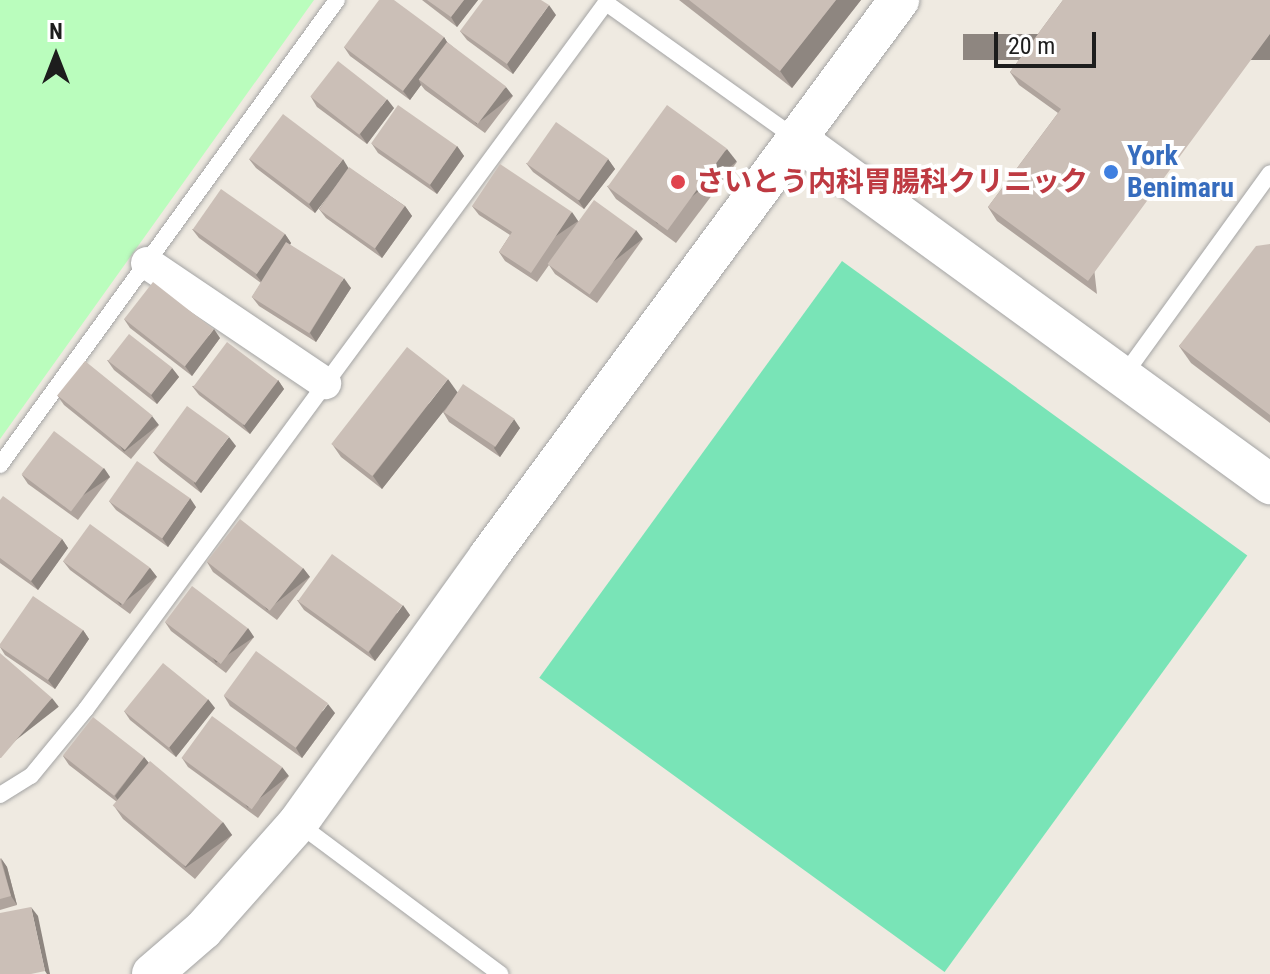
<!DOCTYPE html>
<html>
<head>
<meta charset="utf-8">
<style>
	body { margin:0 }
	#map { position:relative; width:1270px; height:974px; overflow:hidden; background:#efeae1; font-family:"Roboto Condensed","Noto Sans JP",sans-serif }
	div>[style] { position:absolute }
	[style*='--x'] { left:calc(var(--x)*1px); top:calc(var(--y)*1px); width:calc(var(--w)*1px); rotate:calc(var(--a)*1deg) }
	.park>* { inset:0; background:#bafdbd }
	.pitch>* { inset:0; background:#79e4b7; transform-origin:0 0 }
	.roads { filter:drop-shadow(0 0 2px #a4a4a4) drop-shadow(0 0 2px #a4a4a4) }
	.service>* { height:16px; margin:-8px; padding:0 8px; transform-origin:8px; border-radius:8px; background:#fff }
	.minor>* { height:32px; margin:-16px; padding:0 16px; transform-origin:16px; border-radius:16px; background:#fff }
	.tertiary>* { height:40px; margin:-20px; padding:0 20px; transform-origin:20px; border-radius:20px; background:#fff }
	.wall>* { inset:0; background:#afa49d }
	.shaded-wall>* { inset:0; background:#8e8680; transform-origin:0 0 }
	.building>* { inset:0; background:#cbbfb7; transform-origin:0 0 }
	.dots>* { width:22px; height:22px; translate:-50% -50%; box-sizing:border-box; border:4px solid #fff; border-radius:50% }
	span { translate:-50% -50%; white-space:nowrap; text-align:center; line-height:1.15; -webkit-text-stroke:8px #fff; paint-order:stroke }
	.shop-label { font-size:28px; color:#366cbe; font-weight:700 }
	.left { translate:0 -50%; text-align:left }
	.health-label { font-size:28px; color:#be3a42; font-weight:700 }
	.north { position:absolute; left:16px; top:16px; width:80px; height:80px; -webkit-text-stroke:6px #fff; paint-order:stroke; rotate:0deg; font-size:22px; font-weight:700; line-height:32px; text-align:center; color:#1d1d1d }
	.north::after { content:''; display:block; margin:auto; width:28px; height:36px; background:#1d1d1d; clip-path:polygon(50% 0,100% 100%,50% 72%,0 100%) }
	.scale { position:absolute; left:994px; top:32px; width:102px; height:36px; box-sizing:border-box; border:4px solid #1d1d1d; border-top:0; padding-left:10px; font-size:24px; line-height:28px; white-space:nowrap; color:#1d1d1d; -webkit-text-stroke:6px #fff; paint-order:stroke }
</style>
</head>
<body>
<div id="map">
	<div class="park">
		<i style="clip-path:polygon(0 0,314px 0,0 439px)"></i>
	</div>
	<div class="pitch">
		<i style="left:842px;top:261px;width:501px;height:515px;rotate:36deg"></i>
	</div>
	<div class="roads">
		<div class="service">
			<i style="--x:606;--y:3;--w:232;--a:35.5"></i>
			<i style="--x:1124;--y:375;--w:249;--a:-54.1"></i>
			<i style="--x:0;--y:465;--w:574;--a:-54.07"></i>
			<i style="--x:0;--y:795;--w:36;--a:-32"></i>
			<i style="--x:31;--y:776;--w:87;--a:-50.6"></i>
			<i style="--x:86;--y:709;--w:880;--a:-53.64"></i>
			<i style="--x:299;--y:824;--w:251;--a:36.7"></i>
		</div>
		<div class="minor">
			<i style="--x:147;--y:263;--w:215;--a:34"></i>
		</div>
		<div class="tertiary">
			<i style="--x:795;--y:138;--w:588;--a:36.07"></i>
			<i style="--x:152;--y:974;--w:67;--a:-40.8"></i>
			<i style="--x:203;--y:930;--w:143;--a:-48.4"></i>
			<i style="--x:298;--y:823;--w:328;--a:-54.4"></i>
			<i style="--x:489;--y:556;--w:691;--a:-53.59"></i>
		</div>
	</div>
	<div class="wall">
		<i style="clip-path:polygon(422px 0,478px 0,457px 27px)"></i>
		<i style="clip-path:polygon(679px 0,861px 0,792px 88px)"></i>
		<i style="clip-path:polygon(1063px 0,1097px 294px,997px 221px,988px 207px,1058px 113px,1019px 85px,1010px 72px)"></i>
		<i style="clip-path:polygon(556px 15px,513px 74px,467px 40px,460px 31px)"></i>
		<i style="clip-path:polygon(444px 37px,447px 42px,513px 96px,485px 133px,425px 90px,421px 85px,410px 100px,350px 56px,344px 47px)"></i>
		<i style="clip-path:polygon(311px 97px,394px 108px,367px 144px,317px 107px)"></i>
		<i style="clip-path:polygon(372px 144px,457px 146px,464px 156px,437px 194px,378px 153px)"></i>
		<i style="clip-path:polygon(249px 159px,349px 168px,405px 206px,412px 216px,382px 258px,326px 218px,319px 209px,333px 189px,315px 213px,256px 168px)"></i>
		<i style="clip-path:polygon(608px 159px,615px 169px,584px 209px,533px 172px,526px 163px)"></i>
		<i style="clip-path:polygon(737px 162px,676px 243px,616px 199px,607px 186px)"></i>
		<i style="clip-path:polygon(472px 206px,578px 221px,643px 239px,597px 303px,555px 274px,549px 265px,537px 282px,505px 261px,499px 252px,510px 235px,479px 215px)"></i>
		<i style="clip-path:polygon(192px 229px,285px 234px,291px 243px,290px 245px,351px 288px,316px 342px,259px 306px,252px 297px,261px 283px,199px 238px)"></i>
		<i style="clip-path:polygon(1270px 244px,1270px 423px,1191px 363px,1179px 346px)"></i>
		<i style="clip-path:polygon(124px 319px,220px 338px,192px 376px,130px 328px)"></i>
		<i style="clip-path:polygon(107px 360px,172px 368px,179px 377px,157px 404px,114px 370px)"></i>
		<i style="clip-path:polygon(278px 380px,284px 389px,250px 434px,199px 395px,192px 386px)"></i>
		<i style="clip-path:polygon(457px 392px,520px 428px,500px 457px,449px 422px,443px 412px,446px 408px,382px 489px,341px 457px,332px 444px)"></i>
		<i style="clip-path:polygon(57px 395px,159px 425px,131px 459px,64px 405px)"></i>
		<i style="clip-path:polygon(236px 446px,201px 493px,160px 461px,153px 452px)"></i>
		<i style="clip-path:polygon(22px 475px,110px 477px,78px 520px,28px 484px)"></i>
		<i style="clip-path:polygon(0 500px,62px 539px,68px 548px,38px 590px,0 563px)"></i>
		<i style="clip-path:polygon(109px 501px,196px 507px,168px 547px,116px 510px)"></i>
		<i style="clip-path:polygon(63px 561px,150px 568px,157px 577px,130px 614px,70px 570px)"></i>
		<i style="clip-path:polygon(207px 562px,303px 568px,310px 577px,277px 620px,213px 572px)"></i>
		<i style="clip-path:polygon(297px 600px,410px 615px,375px 661px,304px 610px)"></i>
		<i style="clip-path:polygon(165px 622px,254px 637px,226px 673px,171px 631px)"></i>
		<i style="clip-path:polygon(83px 630px,89px 639px,55px 689px,5px 655px,0 647px,0 644px)"></i>
		<i style="clip-path:polygon(224px 696px,335px 713px,302px 758px,230px 706px)"></i>
		<i style="clip-path:polygon(215px 708px,176px 757px,130px 720px,124px 711px)"></i>
		<i style="clip-path:polygon(63px 756px,144px 757px,149px 763px,232px 835px,195px 879px,123px 819px,114px 806px,117px 802px,69px 765px)"></i>
		<i style="clip-path:polygon(182px 758px,289px 776px,258px 818px,188px 767px)"></i>
		<i style="clip-path:polygon(0 858px,7px 867px,17px 905px,0 910px)"></i>
	</div>
	<div class="shaded-wall">
		<i style="clip-path:polygon(464px 0,478px 0,457px 27px,451px 17px)"></i>
		<i style="clip-path:polygon(836px 0,861px 0,792px 88px,780px 71px)"></i>
		<i style="clip-path:polygon(549px 5px,556px 15px,513px 74px,507px 64px)"></i>
		<i style="left:1270px;top:34px;width:26px;height:307px;rotate:90deg"></i>
		<i style="clip-path:polygon(444px 37px,450px 47px,419px 80px,421px 85px,410px 100px,403px 91px)"></i>
		<i style="left:506px;top:87px;width:11px;height:46px;rotate:52deg"></i>
		<i style="clip-path:polygon(387px 99px,394px 108px,367px 144px,360px 134px)"></i>
		<i style="clip-path:polygon(457px 146px,464px 156px,437px 194px,430px 185px)"></i>
		<i style="left:727px;top:149px;width:16px;height:101px;rotate:52deg"></i>
		<i style="clip-path:polygon(343px 159px,349px 169px,315px 213px,309px 204px)"></i>
		<i style="clip-path:polygon(608px 159px,615px 169px,584px 209px,578px 200px)"></i>
		<i style="clip-path:polygon(405px 206px,412px 216px,382px 258px,375px 248px)"></i>
		<i style="left:572px;top:212px;width:11px;height:73px;rotate:56deg"></i>
		<i style="left:636px;top:230px;width:11px;height:79px;rotate:52deg"></i>
		<i style="clip-path:polygon(285px 234px,291px 243px,263px 284px,256px 275px)"></i>
		<i style="clip-path:polygon(344px 278px,351px 288px,316px 342px,310px 333px)"></i>
		<i style="clip-path:polygon(214px 329px,220px 338px,192px 376px,185px 366px)"></i>
		<i style="clip-path:polygon(172px 368px,179px 377px,157px 404px,151px 395px)"></i>
		<i style="clip-path:polygon(448px 379px,458px 393px,382px 489px,373px 476px)"></i>
		<i style="clip-path:polygon(278px 380px,284px 389px,250px 434px,243px 425px)"></i>
		<i style="left:152px;top:416px;width:11px;height:44px;rotate:52deg"></i>
		<i style="clip-path:polygon(514px 419px,520px 428px,500px 457px,494px 448px)"></i>
		<i style="clip-path:polygon(229px 437px,236px 446px,201px 493px,194px 483px)"></i>
		<i style="left:104px;top:468px;width:11px;height:54px;rotate:56deg"></i>
		<i style="clip-path:polygon(190px 498px,196px 507px,168px 547px,162px 538px)"></i>
		<i style="clip-path:polygon(62px 539px,68px 548px,38px 590px,31px 581px)"></i>
		<i style="left:150px;top:568px;width:11px;height:46px;rotate:52deg"></i>
		<i style="left:303px;top:568px;width:11px;height:54px;rotate:52deg"></i>
		<i style="clip-path:polygon(403px 605px,410px 615px,375px 661px,369px 652px)"></i>
		<i style="left:248px;top:628px;width:11px;height:46px;rotate:56deg"></i>
		<i style="clip-path:polygon(83px 630px,89px 639px,55px 689px,48px 680px)"></i>
		<i style="left:52px;top:698px;width:11px;height:79px;rotate:52deg"></i>
		<i style="clip-path:polygon(208px 699px,215px 708px,176px 757px,169px 747px)"></i>
		<i style="clip-path:polygon(328px 704px,335px 713px,302px 758px,296px 748px)"></i>
		<i style="clip-path:polygon(144px 757px,151px 766px,121px 805px,115px 796px)"></i>
		<i style="left:282px;top:767px;width:11px;height:52px;rotate:52deg"></i>
		<i style="left:223px;top:822px;width:16px;height:57px;rotate:55deg"></i>
		<i style="clip-path:polygon(1px 858px,7px 867px,17px 905px,11px 896px)"></i>
		<i style="clip-path:polygon(31px 907px,38px 916px,50px 974px,47px 974px,45px 971px)"></i>
	</div>
	<div class="building">
		<i style="clip-path:polygon(379px 0,394px 0,444px 37px,403px 91px,344px 47px)"></i>
		<i style="clip-path:polygon(427px 0,464px 0,451px 17px)"></i>
		<i style="clip-path:polygon(483px 0,541px 0,549px 5px,507px 64px,460px 31px)"></i>
		<i style="clip-path:polygon(689px 0,836px 0,780px 71px)"></i>
		<i style="clip-path:polygon(1063px 0,1270px 0,1270px 34px,1088px 281px,988px 207px,1061px 109px,1010px 72px)"></i>
		<i style="left:447px;top:42px;width:74px;height:47px;rotate:37deg"></i>
		<i style="left:338px;top:61px;width:62px;height:45px;rotate:38deg"></i>
		<i style="left:398px;top:105px;width:72px;height:47px;rotate:35deg"></i>
		<i style="left:667px;top:105px;width:74px;height:101px;rotate:36deg"></i>
		<i style="left:283px;top:114px;width:75px;height:56px;rotate:37deg"></i>
		<i style="left:556px;top:122px;width:64px;height:51px;rotate:35deg"></i>
		<i style="clip-path:polygon(500px 164px,572px 212px,531px 273px,499px 252px,512px 232px,472px 206px)"></i>
		<i style="left:349px;top:167px;width:68px;height:52px;rotate:35deg"></i>
		<i style="left:221px;top:189px;width:78px;height:49px;rotate:35deg"></i>
		<i style="left:594px;top:200px;width:52px;height:79px;rotate:36deg"></i>
		<i style="left:286px;top:242px;width:68px;height:65px;rotate:32deg"></i>
		<i style="clip-path:polygon(1270px 244px,1270px 415px,1179px 346px,1256px 246px)"></i>
		<i style="left:153px;top:282px;width:77px;height:47px;rotate:38deg"></i>
		<i style="left:129px;top:334px;width:55px;height:34px;rotate:38deg"></i>
		<i style="left:227px;top:342px;width:64px;height:56px;rotate:37deg"></i>
		<i style="left:407px;top:347px;width:52px;height:123px;rotate:38deg"></i>
		<i style="left:85px;top:361px;width:87px;height:44px;rotate:39deg"></i>
		<i style="left:463px;top:384px;width:62px;height:34px;rotate:34deg"></i>
		<i style="left:187px;top:406px;width:52px;height:57px;rotate:36deg"></i>
		<i style="left:54px;top:431px;width:62px;height:54px;rotate:37deg"></i>
		<i style="left:137px;top:461px;width:65px;height:49px;rotate:35deg"></i>
		<i style="clip-path:polygon(3px 496px,62px 539px,31px 581px,0 558px,0 500px)"></i>
		<i style="left:240px;top:519px;width:80px;height:54px;rotate:38deg"></i>
		<i style="left:90px;top:524px;width:74px;height:46px;rotate:36deg"></i>
		<i style="left:332px;top:554px;width:87px;height:58px;rotate:36deg"></i>
		<i style="left:192px;top:586px;width:70px;height:45px;rotate:37deg"></i>
		<i style="clip-path:polygon(33px 596px,83px 630px,48px 680px,0 647px,0 644px)"></i>
		<i style="left:256px;top:651px;width:89px;height:55px;rotate:36deg"></i>
		<i style="clip-path:polygon(0 653px,52px 698px,1px 758px,0 758px)"></i>
		<i style="left:163px;top:663px;width:58px;height:62px;rotate:39deg"></i>
		<i style="left:212px;top:716px;width:87px;height:52px;rotate:36deg"></i>
		<i style="left:93px;top:717px;width:65px;height:49px;rotate:38deg"></i>
		<i style="left:150px;top:761px;width:95px;height:58px;rotate:40deg"></i>
		<i style="clip-path:polygon(0 858px,11px 896px,0 899px)"></i>
		<i style="clip-path:polygon(31px 907px,45px 971px,31px 974px,0 974px,0 913px)"></i>
	</div>
	<div class="dots">
		<i style="left:1111px;top:172px;background:#3f7fe0"></i>
		<i style="left:678px;top:182px;background:#e0444e"></i>
	</div>
	<div class="shop-label">
		<span class="left" style="left:1127px;top:172px">York<br>Benimaru</span>
	</div>
	<div class="health-label">
		<span class="left" style="left:696px;top:182px">さいとう内科胃腸科クリニック</span>
	</div>
	<div class="north">N</div>
	<div class="scale">20 m</div>
</div>
</body>
</html>
